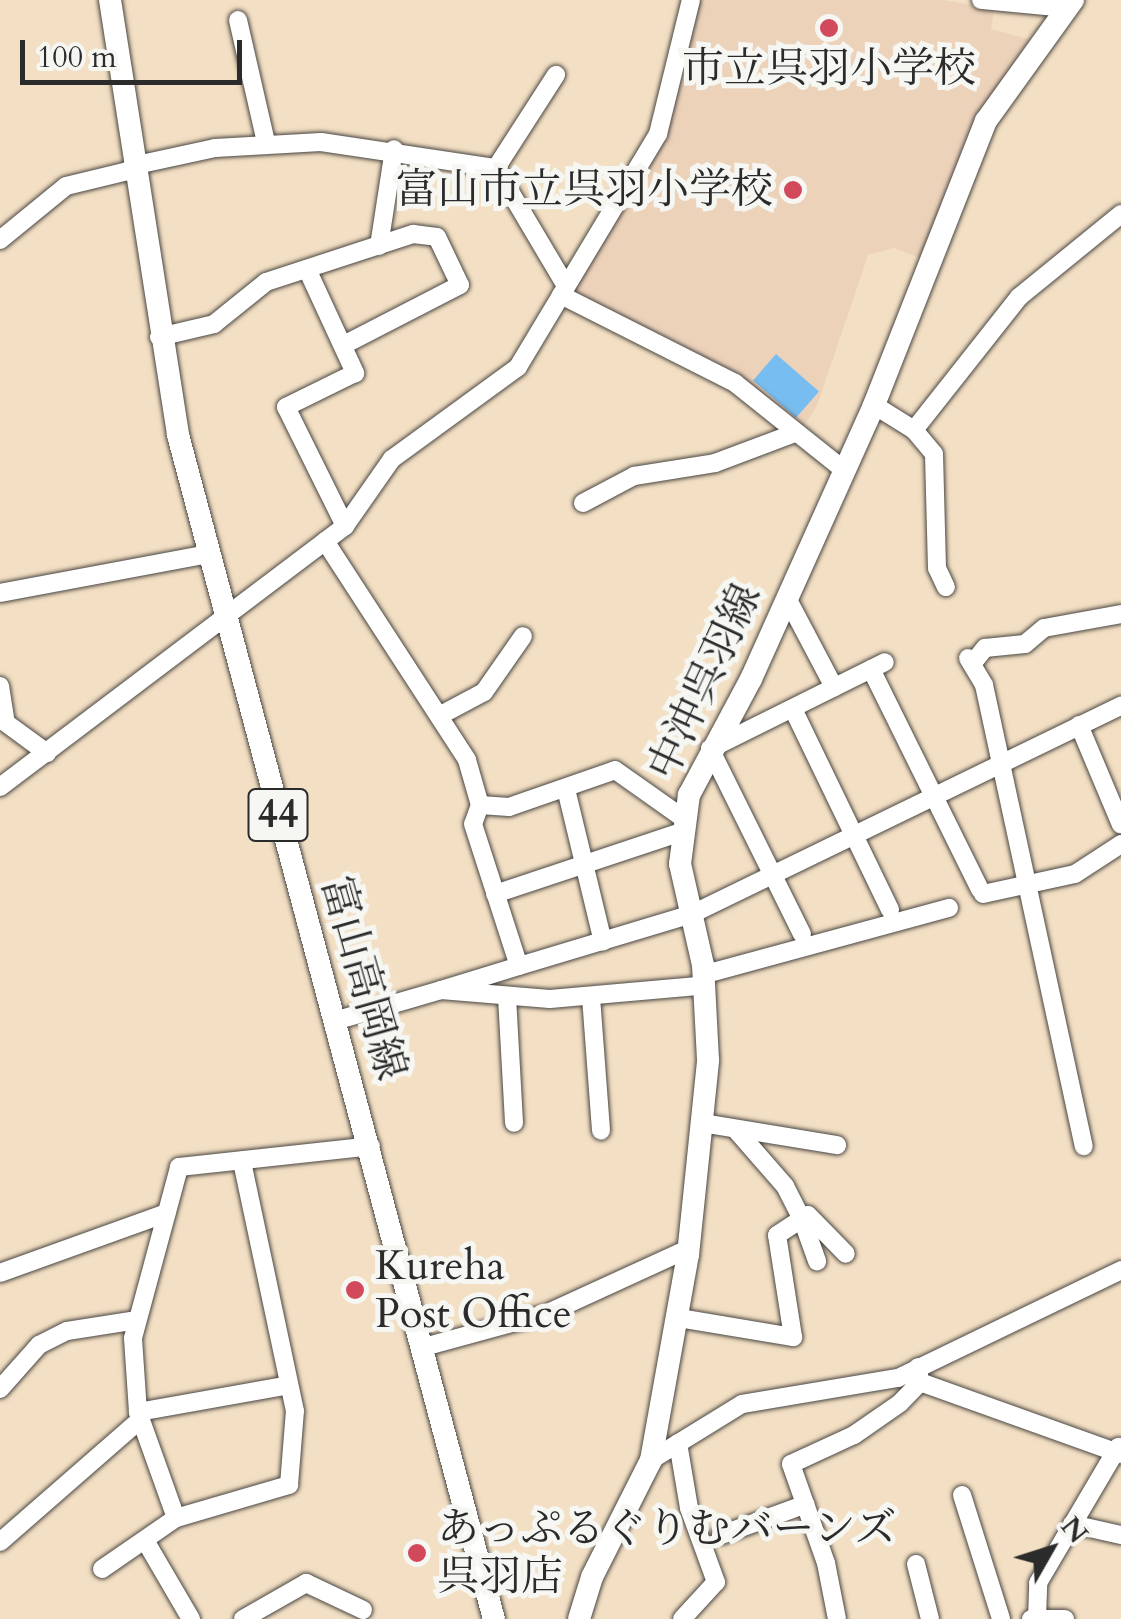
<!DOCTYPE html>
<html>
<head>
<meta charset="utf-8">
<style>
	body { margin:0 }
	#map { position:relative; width:1121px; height:1619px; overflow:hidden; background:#f3dfc3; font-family:Cardo,"Noto Serif JP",serif }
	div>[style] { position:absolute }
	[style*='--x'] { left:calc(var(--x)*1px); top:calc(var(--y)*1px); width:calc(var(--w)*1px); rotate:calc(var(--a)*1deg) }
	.built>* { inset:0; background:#edd2ba }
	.water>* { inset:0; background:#78bdef; transform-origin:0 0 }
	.roads { filter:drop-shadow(0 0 2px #494642) drop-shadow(0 0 2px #494642) }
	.minor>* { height:18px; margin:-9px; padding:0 9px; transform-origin:9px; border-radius:9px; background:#fff }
	.major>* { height:22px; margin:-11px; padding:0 11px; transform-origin:11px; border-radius:11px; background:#fff }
	.dots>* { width:28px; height:28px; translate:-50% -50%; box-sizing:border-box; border:5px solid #f6f6f2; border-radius:50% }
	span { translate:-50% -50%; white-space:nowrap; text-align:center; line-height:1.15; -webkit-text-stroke:10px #f6f6f2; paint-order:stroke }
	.shield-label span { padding:2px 8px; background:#f6f6f2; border:2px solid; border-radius:8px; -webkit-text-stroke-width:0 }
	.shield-label { font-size:40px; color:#2b2b2b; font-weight:700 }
	.poi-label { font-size:42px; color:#2b2b2b }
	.right { translate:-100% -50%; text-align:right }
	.left { translate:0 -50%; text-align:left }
	.street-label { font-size:42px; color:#2b2b2b }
	.north { position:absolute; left:1001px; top:1499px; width:100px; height:100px; -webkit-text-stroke:8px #f6f6f2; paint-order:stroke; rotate:51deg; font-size:28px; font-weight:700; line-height:40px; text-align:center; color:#2b2b2b }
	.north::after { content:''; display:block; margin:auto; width:35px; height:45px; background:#2b2b2b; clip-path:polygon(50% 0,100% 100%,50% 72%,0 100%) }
	.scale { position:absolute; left:20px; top:40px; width:222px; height:45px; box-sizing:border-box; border:5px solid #2b2b2b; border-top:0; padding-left:12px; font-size:30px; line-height:35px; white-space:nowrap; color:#2b2b2b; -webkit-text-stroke:8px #f6f6f2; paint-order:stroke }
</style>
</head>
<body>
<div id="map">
	<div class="built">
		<i style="clip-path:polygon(699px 0,943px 0,994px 9px,991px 29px,1032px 40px,925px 260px,894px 248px,868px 255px,817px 406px,801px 430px,572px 294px,668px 132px)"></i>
	</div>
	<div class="water">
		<i style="left:776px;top:354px;width:57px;height:35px;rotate:41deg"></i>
	</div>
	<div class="roads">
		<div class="minor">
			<i style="--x:981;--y:0;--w:85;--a:5.4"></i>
			<i style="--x:238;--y:20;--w:125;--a:77.1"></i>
			<i style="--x:132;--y:166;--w:85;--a:-12.2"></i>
			<i style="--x:215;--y:148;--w:106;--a:-3.2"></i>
			<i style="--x:321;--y:142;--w:177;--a:8.5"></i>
			<i style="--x:496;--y:168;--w:137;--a:59.3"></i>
			<i style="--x:496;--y:168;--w:111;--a:-57.2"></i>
			<i style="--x:0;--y:240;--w:85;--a:-39.3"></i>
			<i style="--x:66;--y:186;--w:68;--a:-13.6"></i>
			<i style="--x:379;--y:246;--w:98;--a:-81.2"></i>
			<i style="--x:307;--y:269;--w:115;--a:65.2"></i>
			<i style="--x:355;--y:373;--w:77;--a:153.8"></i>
			<i style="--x:286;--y:407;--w:133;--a:63.6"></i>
			<i style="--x:561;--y:295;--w:195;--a:26.8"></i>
			<i style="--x:735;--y:383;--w:139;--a:38.6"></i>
			<i style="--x:159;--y:337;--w:57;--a:-13.3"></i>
			<i style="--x:214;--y:324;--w:67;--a:-38.9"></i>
			<i style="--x:266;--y:282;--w:155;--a:-18.1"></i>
			<i style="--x:413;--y:234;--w:24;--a:7"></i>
			<i style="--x:437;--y:237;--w:53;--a:64.4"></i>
			<i style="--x:460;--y:285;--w:131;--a:152.7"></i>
			<i style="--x:874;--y:405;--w:47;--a:32"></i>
			<i style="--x:914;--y:430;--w:31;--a:50"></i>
			<i style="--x:934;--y:454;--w:114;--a:88.5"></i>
			<i style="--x:937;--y:568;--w:21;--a:65"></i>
			<i style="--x:914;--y:430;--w:169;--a:-51.7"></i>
			<i style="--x:1019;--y:297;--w:132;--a:-39.1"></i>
			<i style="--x:583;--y:503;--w:58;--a:-27.9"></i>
			<i style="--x:634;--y:476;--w:82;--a:-9.1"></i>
			<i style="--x:715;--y:463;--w:85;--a:-20.6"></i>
			<i style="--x:325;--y:541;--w:261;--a:57"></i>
			<i style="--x:467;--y:760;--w:47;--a:73.9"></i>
			<i style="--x:480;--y:805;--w:20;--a:110"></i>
			<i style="--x:473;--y:824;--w:149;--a:72.1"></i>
			<i style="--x:519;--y:966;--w:82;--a:162.9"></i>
			<i style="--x:0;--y:593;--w:212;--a:-10.6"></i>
			<i style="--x:787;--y:598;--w:101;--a:62.2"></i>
			<i style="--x:968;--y:658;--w:31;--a:59"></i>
			<i style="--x:984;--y:685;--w:472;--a:77.8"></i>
			<i style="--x:972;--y:664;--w:21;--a:-51"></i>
			<i style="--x:985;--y:648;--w:40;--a:-5.7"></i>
			<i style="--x:1025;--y:644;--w:25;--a:-40"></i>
			<i style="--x:1044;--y:628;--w:78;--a:-10.3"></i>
			<i style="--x:871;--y:669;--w:246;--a:63.7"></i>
			<i style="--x:0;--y:686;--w:37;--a:81"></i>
			<i style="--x:6;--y:723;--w:51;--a:36.2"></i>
			<i style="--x:793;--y:709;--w:223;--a:64.2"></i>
			<i style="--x:439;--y:716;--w:51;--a:-28.1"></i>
			<i style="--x:484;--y:692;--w:68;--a:-55.1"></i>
			<i style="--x:1079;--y:725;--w:108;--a:67.2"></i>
			<i style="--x:0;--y:787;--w:433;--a:-37.1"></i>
			<i style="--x:345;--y:526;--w:82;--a:-55"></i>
			<i style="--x:392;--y:459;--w:156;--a:-36.1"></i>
			<i style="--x:518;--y:367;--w:272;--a:-59"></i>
			<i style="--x:658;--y:134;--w:138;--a:-76.2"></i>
			<i style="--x:566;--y:789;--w:157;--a:76.4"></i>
			<i style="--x:480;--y:805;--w:29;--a:4"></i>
			<i style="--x:509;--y:807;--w:112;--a:-19.2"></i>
			<i style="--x:615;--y:770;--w:83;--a:35.2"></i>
			<i style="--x:495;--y:894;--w:196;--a:-18.4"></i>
			<i style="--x:983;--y:894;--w:94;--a:-12.3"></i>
			<i style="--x:1075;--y:874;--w:55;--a:-33.1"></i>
			<i style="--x:802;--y:934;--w:207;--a:-116.4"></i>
			<i style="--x:710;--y:749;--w:195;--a:-26.4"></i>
			<i style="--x:519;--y:966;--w:181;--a:-16.7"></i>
			<i style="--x:692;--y:914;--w:477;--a:-25.9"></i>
			<i style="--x:702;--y:975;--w:256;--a:-15.2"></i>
			<i style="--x:507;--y:997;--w:126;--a:86.8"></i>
			<i style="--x:591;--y:997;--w:134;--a:85.7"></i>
			<i style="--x:338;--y:1020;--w:107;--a:-16.2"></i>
			<i style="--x:441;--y:990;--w:109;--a:4.7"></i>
			<i style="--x:550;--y:999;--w:151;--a:-5"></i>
			<i style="--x:702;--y:1123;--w:137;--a:9.3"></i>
			<i style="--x:737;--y:1131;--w:73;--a:48.9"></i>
			<i style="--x:785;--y:1186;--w:37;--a:63"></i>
			<i style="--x:802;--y:1219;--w:7;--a:-34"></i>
			<i style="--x:808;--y:1215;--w:54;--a:45.7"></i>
			<i style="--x:0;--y:1273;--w:177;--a:-19.8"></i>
			<i style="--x:679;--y:1318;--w:116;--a:9.5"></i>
			<i style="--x:793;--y:1337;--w:103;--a:-98.9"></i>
			<i style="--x:777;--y:1235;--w:30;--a:-33"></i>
			<i style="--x:802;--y:1219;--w:45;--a:70.3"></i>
			<i style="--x:424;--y:1347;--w:129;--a:-15.3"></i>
			<i style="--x:548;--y:1313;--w:154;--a:-24.6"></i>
			<i style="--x:920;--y:1382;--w:214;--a:19.7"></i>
			<i style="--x:0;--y:1389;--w:59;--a:-48.4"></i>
			<i style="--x:39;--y:1345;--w:31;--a:-27"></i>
			<i style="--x:67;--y:1331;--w:71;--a:-8.9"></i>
			<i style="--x:138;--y:1412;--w:153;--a:-10.1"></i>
			<i style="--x:678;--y:1443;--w:66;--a:80.4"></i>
			<i style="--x:689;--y:1508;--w:79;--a:70"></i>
			<i style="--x:716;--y:1582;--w:50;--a:132.6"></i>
			<i style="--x:651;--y:1460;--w:107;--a:-31.6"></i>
			<i style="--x:742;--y:1404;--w:158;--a:-9.5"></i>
			<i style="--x:898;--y:1378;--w:248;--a:-25.8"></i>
			<i style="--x:962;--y:1495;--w:130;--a:72.5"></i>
			<i style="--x:176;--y:1518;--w:113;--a:-109.7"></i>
			<i style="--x:138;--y:1412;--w:74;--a:-93.9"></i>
			<i style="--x:133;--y:1338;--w:177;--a:-74.9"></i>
			<i style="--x:179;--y:1167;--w:193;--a:-6.2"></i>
			<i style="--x:1072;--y:1524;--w:50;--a:12.7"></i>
			<i style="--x:721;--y:1535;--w:90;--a:-20"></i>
			<i style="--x:0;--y:1542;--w:186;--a:-41.1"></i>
			<i style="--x:146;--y:1542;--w:89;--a:59.7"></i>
			<i style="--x:916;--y:1564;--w:57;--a:75.7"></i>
			<i style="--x:102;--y:1569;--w:90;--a:-34.6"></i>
			<i style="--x:176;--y:1518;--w:118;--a:-16.3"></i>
			<i style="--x:289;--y:1485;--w:74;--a:-85.4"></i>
			<i style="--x:295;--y:1411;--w:256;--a:-102"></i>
			<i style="--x:243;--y:1619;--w:73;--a:-29.7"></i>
			<i style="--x:306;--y:1583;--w:63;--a:25.3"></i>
			<i style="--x:837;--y:1619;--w:57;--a:-101.1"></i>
			<i style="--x:826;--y:1563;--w:105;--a:-109.5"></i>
			<i style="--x:791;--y:1464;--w:69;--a:-24.7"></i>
			<i style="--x:854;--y:1435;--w:56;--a:-34.8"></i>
			<i style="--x:900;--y:1403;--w:29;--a:-46"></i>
			<i style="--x:920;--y:1382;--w:15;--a:-98"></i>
			<i style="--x:1031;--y:1619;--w:34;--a:0"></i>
			<i style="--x:1037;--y:1619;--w:36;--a:-88"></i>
			<i style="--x:1038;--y:1583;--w:158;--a:-59.5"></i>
		</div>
		<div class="major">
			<i style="--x:110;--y:0;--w:440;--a:81.1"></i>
			<i style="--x:178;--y:435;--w:1225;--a:75.06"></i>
			<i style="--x:579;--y:1619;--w:44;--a:-72.8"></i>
			<i style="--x:592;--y:1577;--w:131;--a:-63.2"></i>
			<i style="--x:651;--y:1460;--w:208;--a:-79.8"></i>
			<i style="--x:688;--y:1255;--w:196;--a:-84.1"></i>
			<i style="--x:708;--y:1060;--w:95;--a:-93"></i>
			<i style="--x:703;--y:965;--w:104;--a:-102.8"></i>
			<i style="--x:680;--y:864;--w:70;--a:-82.6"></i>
			<i style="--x:689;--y:795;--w:132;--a:-61.9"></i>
			<i style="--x:751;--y:679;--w:300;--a:-65.8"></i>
			<i style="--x:874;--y:405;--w:305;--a:-68.5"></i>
			<i style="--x:986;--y:121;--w:149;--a:-54.3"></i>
		</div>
	</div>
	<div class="dots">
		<i style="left:829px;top:28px;background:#d1495b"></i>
		<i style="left:793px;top:190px;background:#d1495b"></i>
		<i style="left:355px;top:1290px;background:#d1495b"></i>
		<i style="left:417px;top:1553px;background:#d1495b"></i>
	</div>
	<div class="shield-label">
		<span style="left:278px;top:815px">44</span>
	</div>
	<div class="poi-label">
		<span style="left:829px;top:69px">市立呉羽小学校</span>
		<span class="right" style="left:773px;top:190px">富山市立呉羽小学校</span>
		<span class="left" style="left:375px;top:1290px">Kureha<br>Post Office</span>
		<span class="left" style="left:437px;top:1553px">あっぷるぐりむバーンズ<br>呉羽店</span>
	</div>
	<div class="street-label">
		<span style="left:705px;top:682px;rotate:-65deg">中沖呉羽線</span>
		<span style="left:363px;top:978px;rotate:74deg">富山高岡線</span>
	</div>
	<div class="north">N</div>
	<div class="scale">100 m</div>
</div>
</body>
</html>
